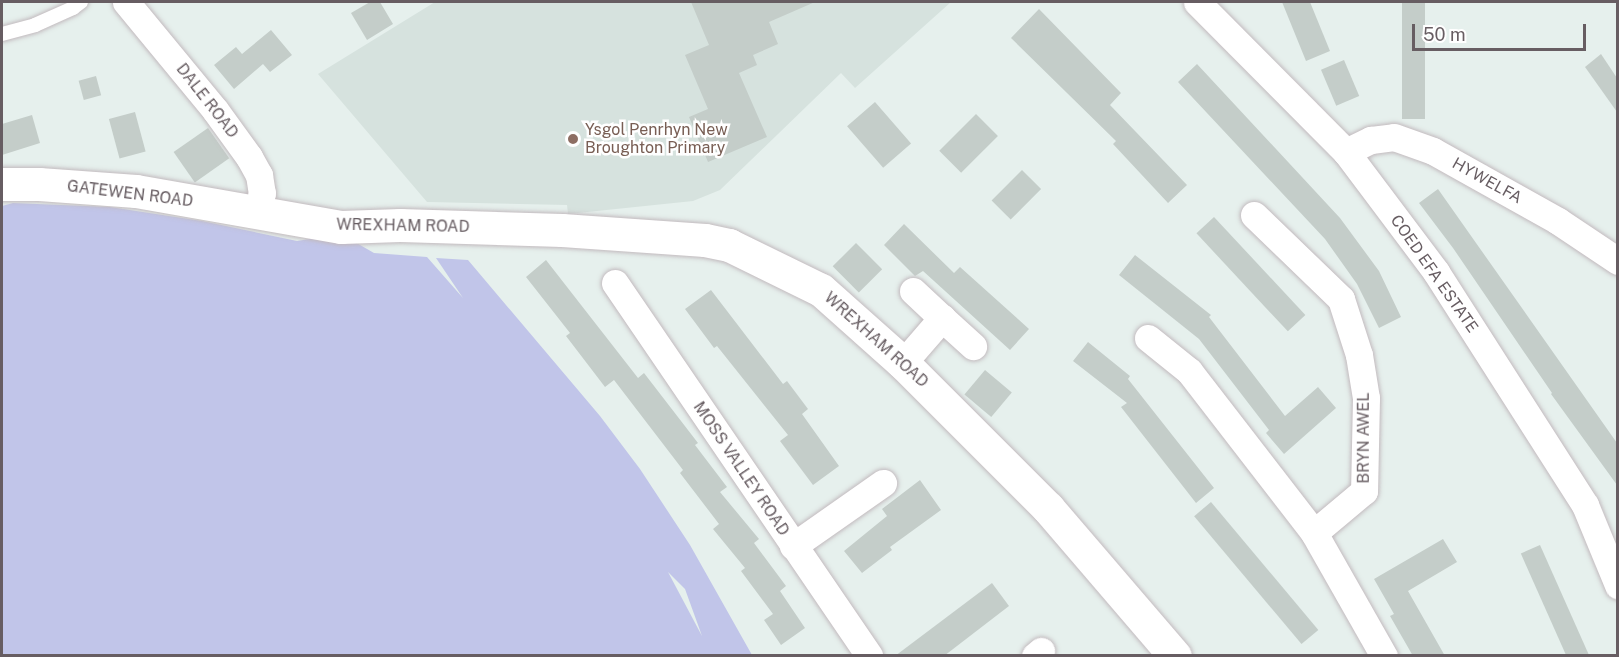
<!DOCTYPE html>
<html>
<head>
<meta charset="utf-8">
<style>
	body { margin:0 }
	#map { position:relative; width:1619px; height:657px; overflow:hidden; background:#e6f0ed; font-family:"Public Sans",sans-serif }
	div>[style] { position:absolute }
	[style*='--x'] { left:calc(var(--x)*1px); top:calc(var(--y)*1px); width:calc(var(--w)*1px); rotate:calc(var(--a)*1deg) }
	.education>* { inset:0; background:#d6e2de }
	.green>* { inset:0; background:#c1c5e9 }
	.building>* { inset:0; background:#c4cdc9; transform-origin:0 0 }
	.roads { filter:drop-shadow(0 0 2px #c2babe) drop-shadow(0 0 2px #c2babe) }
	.lane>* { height:14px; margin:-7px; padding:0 7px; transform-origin:7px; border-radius:7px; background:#fff }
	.street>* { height:27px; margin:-13.5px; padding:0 13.5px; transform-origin:13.5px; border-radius:13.5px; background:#fff }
	.secondary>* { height:33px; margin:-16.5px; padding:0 16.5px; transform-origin:16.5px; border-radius:16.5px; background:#fff }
	.dots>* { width:16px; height:16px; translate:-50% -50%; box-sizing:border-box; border:3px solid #fff; border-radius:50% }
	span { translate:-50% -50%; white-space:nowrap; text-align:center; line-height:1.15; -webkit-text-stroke:5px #fff; paint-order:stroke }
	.street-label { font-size:16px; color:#675d62 }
	.education-label { font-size:16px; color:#785e54 }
	.left { translate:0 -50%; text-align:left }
	.frame { position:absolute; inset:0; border:3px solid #675d62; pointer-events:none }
	.scale { position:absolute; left:1412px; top:24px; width:174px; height:27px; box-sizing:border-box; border:3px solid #675d62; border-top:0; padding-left:8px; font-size:18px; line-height:21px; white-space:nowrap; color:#675d62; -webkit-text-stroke:4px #fff; paint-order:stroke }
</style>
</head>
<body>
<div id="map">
	<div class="education">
		<i style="clip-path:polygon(435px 2px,951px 2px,855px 88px,841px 73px,720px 190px,693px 201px,568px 214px,567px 205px,427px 202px,318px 74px)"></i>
	</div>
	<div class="green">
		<i style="clip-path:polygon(evenodd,13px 203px,110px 207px,202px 221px,297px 241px,341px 234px,374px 253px,427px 257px,463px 298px,436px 258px,468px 260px,600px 416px,640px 469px,690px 545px,752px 655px,2px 656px,2px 206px,13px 203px,668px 572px,685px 589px,702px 636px,668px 572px)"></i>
	</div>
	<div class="building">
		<i style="clip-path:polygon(370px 2px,380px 2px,393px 24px,367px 40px,351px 13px)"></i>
		<i style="clip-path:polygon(691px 2px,815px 2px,769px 22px,778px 44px,753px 55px,757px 65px,739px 73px,767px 137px,708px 162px,689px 117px,708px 109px,685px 55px,709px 45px)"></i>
		<i style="clip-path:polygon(1282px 2px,1310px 2px,1330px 51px,1306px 61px)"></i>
		<i style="left:1402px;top:2px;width:23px;height:117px"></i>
		<i style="clip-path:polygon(1039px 9px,1121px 93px,1110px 105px,1187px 185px,1168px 203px,1113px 144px,1116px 141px,1011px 38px)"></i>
		<i style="clip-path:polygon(271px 30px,292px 55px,270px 72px,263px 64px,234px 89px,214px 65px,236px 47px,242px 54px)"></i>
		<i style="clip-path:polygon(1601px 54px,1617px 78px,1617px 112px,1585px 67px)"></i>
		<i style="left:1344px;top:60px;width:39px;height:25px;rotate:67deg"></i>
		<i style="clip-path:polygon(1197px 64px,1340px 218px,1379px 271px,1401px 317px,1379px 328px,1357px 284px,1325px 239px,1178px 82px)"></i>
		<i style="left:96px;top:76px;width:20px;height:18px;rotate:75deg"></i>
		<i style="left:875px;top:102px;width:55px;height:37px;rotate:49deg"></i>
		<i style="left:135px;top:112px;width:41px;height:27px;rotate:75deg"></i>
		<i style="left:976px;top:114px;width:31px;height:52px;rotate:45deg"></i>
		<i style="clip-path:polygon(32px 115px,40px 143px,2px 155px,2px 124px)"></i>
		<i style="left:208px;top:128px;width:37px;height:42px;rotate:55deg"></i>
		<i style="left:1022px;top:170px;width:27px;height:43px;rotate:45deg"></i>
		<i style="clip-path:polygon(1438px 189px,1617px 443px,1617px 485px,1551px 394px,1552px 393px,1453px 248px,1419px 203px)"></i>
		<i style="left:1214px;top:217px;width:134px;height:24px;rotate:47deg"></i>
		<i style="clip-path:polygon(904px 224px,954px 273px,960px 267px,1029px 329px,1010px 350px,923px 271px,915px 276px,884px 245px)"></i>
		<i style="left:856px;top:243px;width:37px;height:33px;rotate:45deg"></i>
		<i style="clip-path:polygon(1135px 255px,1211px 315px,1209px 317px,1285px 416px,1318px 387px,1336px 408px,1284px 454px,1266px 433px,1269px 430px,1199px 339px,1119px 275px)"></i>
		<i style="clip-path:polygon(546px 260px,638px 378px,644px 373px,698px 443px,695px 445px,727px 487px,720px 492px,759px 539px,754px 543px,786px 586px,780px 591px,805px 628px,781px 645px,764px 620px,773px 614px,741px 571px,745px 568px,713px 529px,719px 524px,680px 473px,683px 470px,614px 380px,605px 387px,566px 336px,570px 333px,526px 277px)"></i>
		<i style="clip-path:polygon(711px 290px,783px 384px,787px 381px,808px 409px,802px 414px,839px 466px,813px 485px,780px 441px,788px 435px,717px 346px,714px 348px,685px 309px)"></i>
		<i style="clip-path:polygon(1088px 342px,1130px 376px,1128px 379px,1214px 488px,1196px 503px,1121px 407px,1127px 403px,1073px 361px)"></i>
		<i style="left:985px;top:370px;width:35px;height:32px;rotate:40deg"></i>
		<i style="clip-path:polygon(920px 480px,941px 510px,890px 547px,892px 550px,862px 573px,844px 551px,887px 516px,882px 509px)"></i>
		<i style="left:1211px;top:502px;width:167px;height:22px;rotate:50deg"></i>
		<i style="clip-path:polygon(1443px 539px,1457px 562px,1408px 591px,1445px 656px,1413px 656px,1390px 616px,1394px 614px,1374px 579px)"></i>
		<i style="left:1540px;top:545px;width:122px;height:21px;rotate:66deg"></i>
		<i style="clip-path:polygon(992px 583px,1009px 606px,944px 656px,895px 656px)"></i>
	</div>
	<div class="roads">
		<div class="lane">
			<i style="--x:2;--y:34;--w:34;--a:-15"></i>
			<i style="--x:35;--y:25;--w:42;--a:-24.1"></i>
			<i style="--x:73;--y:8;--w:10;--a:-37"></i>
		</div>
		<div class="street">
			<i style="--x:126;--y:2;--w:140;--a:50.5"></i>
			<i style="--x:215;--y:110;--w:58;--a:54.1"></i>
			<i style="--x:249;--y:157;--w:21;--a:61"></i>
			<i style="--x:259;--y:175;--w:18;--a:81"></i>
			<i style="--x:262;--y:193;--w:20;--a:105"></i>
			<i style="--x:1197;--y:2;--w:211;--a:45.2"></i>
			<i style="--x:1346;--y:152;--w:150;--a:53.1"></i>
			<i style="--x:1436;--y:272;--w:277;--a:57.4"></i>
			<i style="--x:1585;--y:505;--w:87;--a:67.6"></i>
			<i style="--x:1346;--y:152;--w:28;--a:-26"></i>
			<i style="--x:1371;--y:140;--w:23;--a:-7"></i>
			<i style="--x:1394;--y:137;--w:41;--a:19.7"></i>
			<i style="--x:1433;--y:151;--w:143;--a:29.2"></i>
			<i style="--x:1558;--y:221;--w:72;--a:33.7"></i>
			<i style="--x:1254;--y:215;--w:121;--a:44"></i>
			<i style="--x:1341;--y:299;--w:59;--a:72.2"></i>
			<i style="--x:1359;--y:355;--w:44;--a:80.8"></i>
			<i style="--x:1366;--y:398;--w:93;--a:91.2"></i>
			<i style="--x:1364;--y:491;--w:65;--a:140"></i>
			<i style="--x:615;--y:283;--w:451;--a:55.7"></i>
			<i style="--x:913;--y:291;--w:40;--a:43"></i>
			<i style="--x:1148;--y:338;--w:53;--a:38.8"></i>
			<i style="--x:1189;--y:371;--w:205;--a:52.3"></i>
			<i style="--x:1314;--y:533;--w:142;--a:60.4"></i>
			<i style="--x:903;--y:363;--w:60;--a:-49.1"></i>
			<i style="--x:942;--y:318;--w:42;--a:42.1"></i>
			<i style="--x:793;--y:546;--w:110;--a:-35"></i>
			<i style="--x:1035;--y:656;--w:8;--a:-40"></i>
		</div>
		<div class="secondary">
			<i style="--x:2;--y:184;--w:37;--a:0"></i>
			<i style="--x:39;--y:184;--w:97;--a:4.1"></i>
			<i style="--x:136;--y:191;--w:208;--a:10"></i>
			<i style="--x:341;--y:227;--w:59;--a:-1.9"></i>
			<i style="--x:400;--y:225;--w:162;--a:1.8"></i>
			<i style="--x:562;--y:230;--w:143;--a:4"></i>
			<i style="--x:705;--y:240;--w:25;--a:12"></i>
			<i style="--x:729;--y:245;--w:102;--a:26.1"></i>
			<i style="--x:821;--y:290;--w:110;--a:41.7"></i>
			<i style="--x:903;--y:363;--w:205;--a:45"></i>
			<i style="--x:1048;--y:508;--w:195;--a:49.4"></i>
		</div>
	</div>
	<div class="dots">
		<i style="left:573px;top:139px;background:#8d6e63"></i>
	</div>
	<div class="street-label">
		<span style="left:207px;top:101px;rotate:52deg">DALE ROAD</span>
		<span style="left:1487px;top:181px;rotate:29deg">HYWELFA</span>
		<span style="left:130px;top:194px;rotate:7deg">GATEWEN ROAD</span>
		<span style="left:403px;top:226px;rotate:1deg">WREXHAM ROAD</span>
		<span style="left:1434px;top:274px;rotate:55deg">COED EFA ESTATE</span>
		<span style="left:876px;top:340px;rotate:42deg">WREXHAM ROAD</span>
		<span style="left:1364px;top:438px;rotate:-90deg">BRYN AWEL</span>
		<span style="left:741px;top:469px;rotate:56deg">MOSS VALLEY ROAD</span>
	</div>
	<div class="education-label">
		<span class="left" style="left:585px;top:139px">Ysgol Penrhyn New<br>Broughton Primary</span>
	</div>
	<div class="frame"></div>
	<div class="scale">50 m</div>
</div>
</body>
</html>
